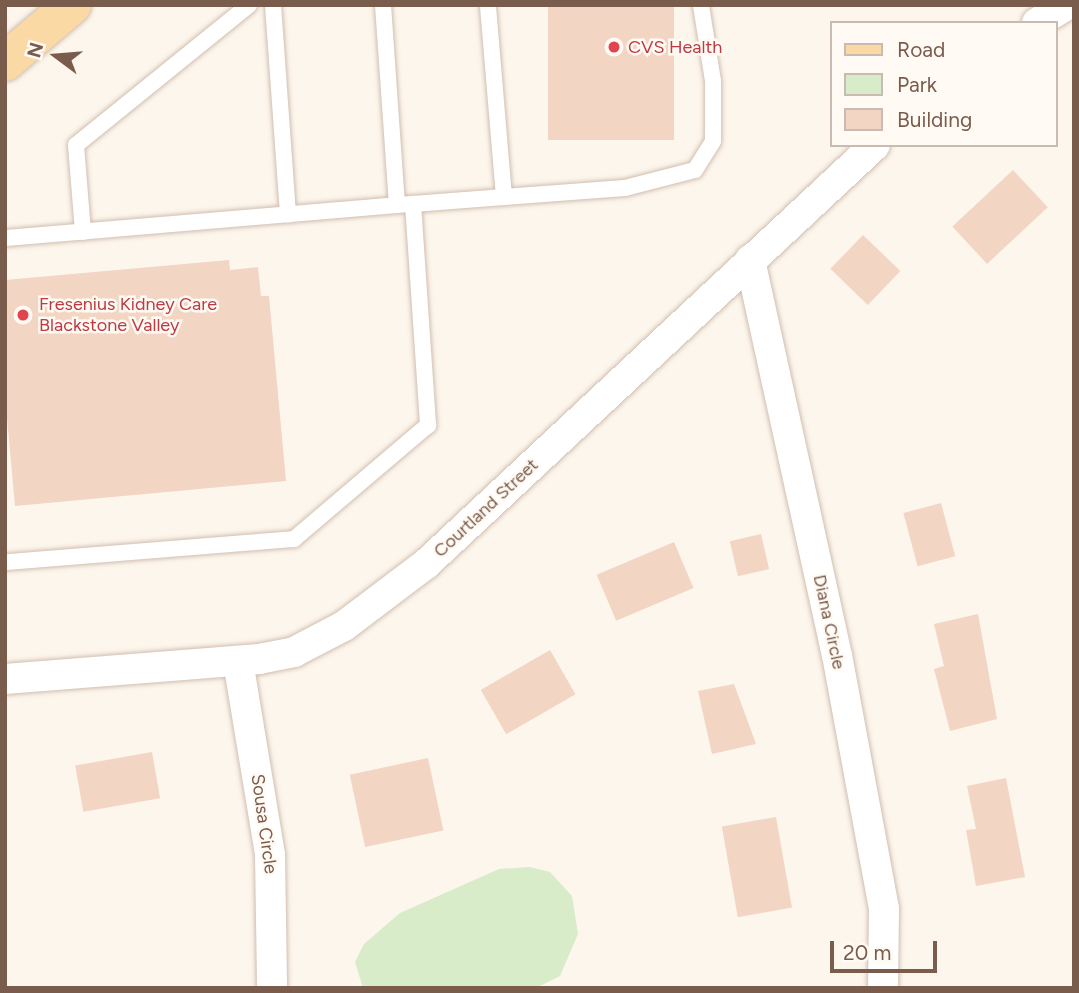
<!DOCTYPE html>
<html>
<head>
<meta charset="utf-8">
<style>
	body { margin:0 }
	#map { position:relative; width:1079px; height:993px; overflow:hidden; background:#fdf6ec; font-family:Figtree,sans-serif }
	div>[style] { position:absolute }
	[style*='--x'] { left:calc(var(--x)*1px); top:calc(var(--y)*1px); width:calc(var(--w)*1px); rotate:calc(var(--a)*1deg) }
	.green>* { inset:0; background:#d8ecc9 }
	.building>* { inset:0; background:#f3d5c3; transform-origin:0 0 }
	.roads { filter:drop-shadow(0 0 2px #d1beb0) drop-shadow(0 0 2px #d1beb0) }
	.lane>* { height:16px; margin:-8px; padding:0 8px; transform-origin:8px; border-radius:8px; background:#fff }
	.street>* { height:30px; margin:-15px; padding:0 15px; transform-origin:15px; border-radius:15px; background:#fff }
	.primary>* { height:38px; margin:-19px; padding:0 19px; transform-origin:19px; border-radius:19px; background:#fbd9a5 }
	.dots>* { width:19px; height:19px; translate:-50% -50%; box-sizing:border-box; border:4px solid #fffaf3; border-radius:50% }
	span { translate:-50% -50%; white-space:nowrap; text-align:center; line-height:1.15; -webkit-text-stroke:5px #fffaf3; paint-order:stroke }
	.health-label { font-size:18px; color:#be3a42 }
	.left { translate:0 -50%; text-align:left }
	.street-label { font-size:18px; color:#7a5c4d }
	.frame { position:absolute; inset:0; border:7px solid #7a5c4d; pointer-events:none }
	.legend { position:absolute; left:830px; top:21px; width:228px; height:126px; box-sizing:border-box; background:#fffaf3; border:2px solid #cabbb1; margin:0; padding:9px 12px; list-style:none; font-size:21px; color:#7a5c4d }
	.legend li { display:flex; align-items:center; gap:14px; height:35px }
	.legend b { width:35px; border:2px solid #cabbb1 }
	.north { position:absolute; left:21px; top:21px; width:70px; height:70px; -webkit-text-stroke:5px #fffaf3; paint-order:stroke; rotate:286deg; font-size:19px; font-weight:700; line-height:28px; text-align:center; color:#7a5c4d }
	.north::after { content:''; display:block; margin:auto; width:24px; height:32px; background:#7a5c4d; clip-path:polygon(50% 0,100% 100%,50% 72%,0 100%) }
	.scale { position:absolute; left:830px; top:941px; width:107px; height:32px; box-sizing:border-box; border:4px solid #7a5c4d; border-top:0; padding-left:9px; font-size:21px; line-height:24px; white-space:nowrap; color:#7a5c4d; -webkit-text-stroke:5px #fffaf3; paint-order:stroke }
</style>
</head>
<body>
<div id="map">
	<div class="green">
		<i style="clip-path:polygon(530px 867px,550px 872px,572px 896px,578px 934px,560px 976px,536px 988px,363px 988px,355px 962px,364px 944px,400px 913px,499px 869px)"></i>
	</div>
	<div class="building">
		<i style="left:548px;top:5px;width:126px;height:135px"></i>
		<i style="left:1013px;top:170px;width:51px;height:83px;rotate:47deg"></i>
		<i style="left:863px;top:235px;width:52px;height:47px;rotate:44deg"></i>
		<i style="clip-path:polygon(229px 260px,230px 270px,258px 267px,261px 296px,269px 296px,286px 481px,15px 506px,5px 396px,5px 280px)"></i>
		<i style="left:941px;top:503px;width:55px;height:39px;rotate:75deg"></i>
		<i style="left:761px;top:534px;width:36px;height:32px;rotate:77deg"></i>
		<i style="left:674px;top:542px;width:50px;height:84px;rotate:67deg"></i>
		<i style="clip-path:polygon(978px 614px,997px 719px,950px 731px,934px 669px,944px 666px,934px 624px)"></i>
		<i style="left:550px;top:650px;width:51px;height:80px;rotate:60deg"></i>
		<i style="clip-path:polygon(734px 684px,756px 744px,712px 754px,698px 691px)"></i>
		<i style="left:152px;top:752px;width:47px;height:78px;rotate:80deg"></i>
		<i style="left:428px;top:758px;width:74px;height:80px;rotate:78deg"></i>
		<i style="clip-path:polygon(1006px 778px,1025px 877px,976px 886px,966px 830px,976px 829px,967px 786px)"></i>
		<i style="left:776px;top:817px;width:92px;height:55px;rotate:80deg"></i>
	</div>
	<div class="roads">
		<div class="lane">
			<i style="--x:273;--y:5;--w:210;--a:85.9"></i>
			<i style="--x:383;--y:5;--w:200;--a:86"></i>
			<i style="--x:504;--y:197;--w:121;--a:-4.3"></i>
			<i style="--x:625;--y:188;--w:72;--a:-14.4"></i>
			<i style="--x:695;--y:170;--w:34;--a:-58"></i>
			<i style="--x:713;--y:141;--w:60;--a:-90"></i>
			<i style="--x:713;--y:81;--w:77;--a:-99"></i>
			<i style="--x:413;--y:204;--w:91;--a:-4.4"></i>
			<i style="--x:504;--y:197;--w:193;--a:-94.8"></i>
			<i style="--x:83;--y:232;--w:87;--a:-94.6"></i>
			<i style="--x:76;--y:145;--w:223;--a:-39"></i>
			<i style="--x:5;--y:238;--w:409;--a:-4.8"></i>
			<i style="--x:413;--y:204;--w:222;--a:86.1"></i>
			<i style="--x:428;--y:425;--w:176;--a:139.6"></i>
			<i style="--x:294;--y:539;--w:290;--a:175.4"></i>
		</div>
		<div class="street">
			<i style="--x:1037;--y:23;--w:35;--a:-31"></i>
			<i style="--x:750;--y:260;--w:404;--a:77.6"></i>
			<i style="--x:837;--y:655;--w:258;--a:79.5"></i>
			<i style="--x:884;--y:909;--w:79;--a:90.7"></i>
			<i style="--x:238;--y:661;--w:197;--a:80.6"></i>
			<i style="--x:270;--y:855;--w:133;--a:89.1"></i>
			<i style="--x:5;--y:679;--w:255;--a:-4.5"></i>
			<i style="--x:259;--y:659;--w:36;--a:-11"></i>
			<i style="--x:294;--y:652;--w:56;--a:-27.5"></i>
			<i style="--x:344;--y:626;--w:103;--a:-37.1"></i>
			<i style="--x:426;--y:564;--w:614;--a:-43.02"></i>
		</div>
		<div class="primary">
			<i style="--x:5;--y:62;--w:88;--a:-40.4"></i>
		</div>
	</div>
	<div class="dots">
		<i style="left:614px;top:47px;background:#e0444e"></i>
		<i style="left:23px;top:315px;background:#e0444e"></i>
	</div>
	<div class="health-label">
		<span class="left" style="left:628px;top:47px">CVS Health</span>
		<span class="left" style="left:39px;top:315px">Fresenius Kidney Care<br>Blackstone Valley</span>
	</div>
	<div class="street-label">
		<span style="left:486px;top:508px;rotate:-43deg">Courtland Street</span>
		<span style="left:829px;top:622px;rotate:78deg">Diana Circle</span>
		<span style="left:264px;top:824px;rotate:82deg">Sousa Circle</span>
	</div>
	<div class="frame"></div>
	<ul class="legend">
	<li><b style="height:9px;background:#fbd9a5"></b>Road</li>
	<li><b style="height:19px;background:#d8ecc9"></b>Park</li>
	<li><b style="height:19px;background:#f3d5c3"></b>Building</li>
	</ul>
	<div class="north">N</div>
	<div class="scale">20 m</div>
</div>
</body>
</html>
